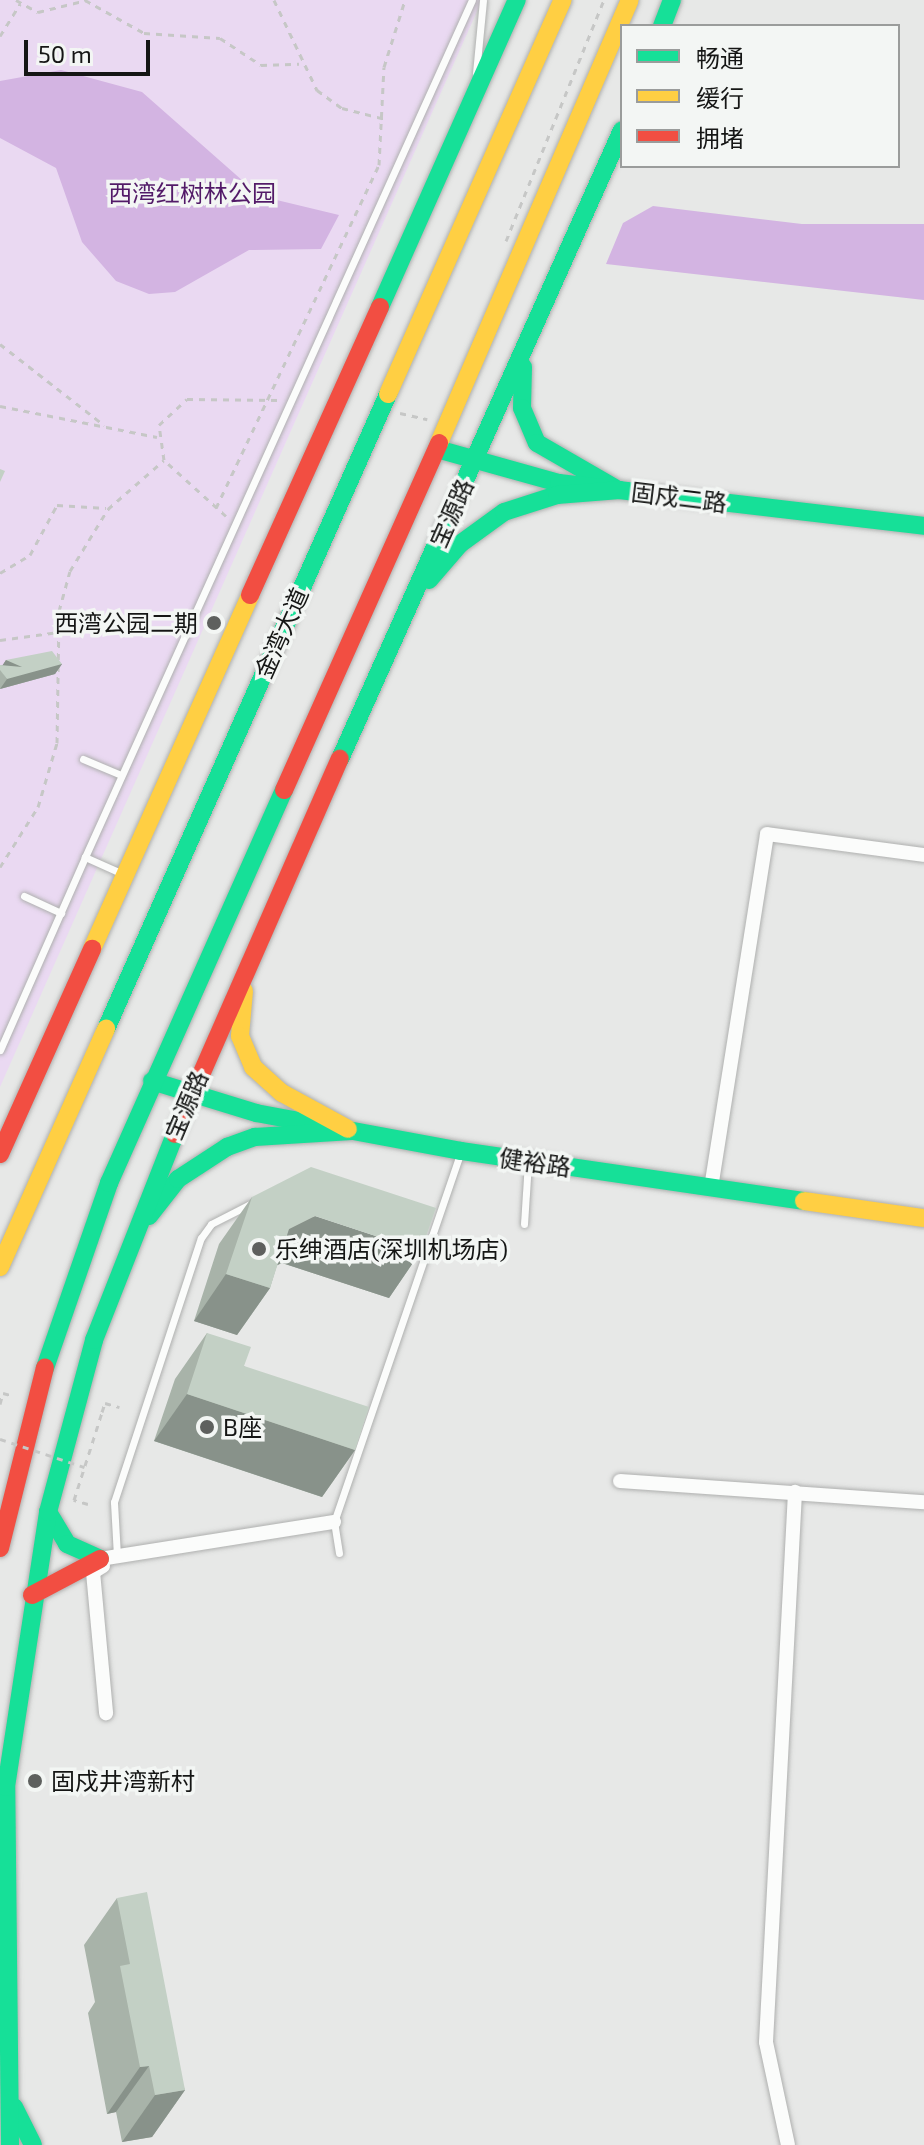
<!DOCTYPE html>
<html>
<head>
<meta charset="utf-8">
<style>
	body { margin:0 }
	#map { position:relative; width:924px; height:2145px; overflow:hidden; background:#e7e8e7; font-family:"Exo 2","Noto Sans SC",sans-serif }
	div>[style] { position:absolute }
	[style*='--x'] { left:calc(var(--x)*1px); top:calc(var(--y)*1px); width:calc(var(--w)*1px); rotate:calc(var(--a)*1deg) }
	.green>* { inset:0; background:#ead9f2 }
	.water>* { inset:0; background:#d3b4e2 }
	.path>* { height:3px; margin-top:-1.5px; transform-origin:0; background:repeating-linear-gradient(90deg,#c6c7c6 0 6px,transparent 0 12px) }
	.roads { filter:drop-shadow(0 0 2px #afb0af) drop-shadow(0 0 2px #afb0af) }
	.lane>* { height:7px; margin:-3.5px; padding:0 3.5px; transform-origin:3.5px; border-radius:3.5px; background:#fbfcfb }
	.street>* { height:14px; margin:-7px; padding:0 7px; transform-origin:7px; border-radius:7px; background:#fbfcfb }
	.fast>* { height:18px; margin:-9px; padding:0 9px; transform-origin:9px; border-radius:9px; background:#16e098 }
	.slow>* { height:18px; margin:-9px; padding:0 9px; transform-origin:9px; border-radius:9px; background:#ffcf43 }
	.jam>* { height:18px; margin:-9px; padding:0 9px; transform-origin:9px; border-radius:9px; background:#f24e42 }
	.path-bridge>* { height:3px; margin-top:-1.5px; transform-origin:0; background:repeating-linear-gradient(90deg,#c6c7c6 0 6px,transparent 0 12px) }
	.wall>* { inset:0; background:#a8b3a9 }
	.shaded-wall>* { inset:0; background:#88928a }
	.building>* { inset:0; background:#c3d0c5 }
	.dots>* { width:22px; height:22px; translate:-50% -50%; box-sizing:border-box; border:4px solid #f3f6f4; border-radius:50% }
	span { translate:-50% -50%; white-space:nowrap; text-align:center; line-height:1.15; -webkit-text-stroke:7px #f3f6f4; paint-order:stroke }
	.park-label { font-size:24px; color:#521a68 }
	.street-label { font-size:24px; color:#151615 }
	.poi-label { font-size:24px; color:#151615 }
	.right { translate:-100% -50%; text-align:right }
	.left { translate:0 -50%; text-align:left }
	.legend { position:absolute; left:620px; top:24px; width:280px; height:144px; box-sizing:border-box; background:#f3f6f4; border:2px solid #9a9c9b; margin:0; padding:10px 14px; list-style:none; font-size:24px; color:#151615 }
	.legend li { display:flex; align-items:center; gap:16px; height:40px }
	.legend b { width:40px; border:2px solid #9a9c9b }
	.scale { position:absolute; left:24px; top:40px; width:126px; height:36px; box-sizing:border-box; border:4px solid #151615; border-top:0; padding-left:10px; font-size:24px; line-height:28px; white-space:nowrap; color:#151615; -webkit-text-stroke:6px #f3f6f4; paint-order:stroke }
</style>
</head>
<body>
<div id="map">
	<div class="green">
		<i style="clip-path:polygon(0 0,482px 0,0 1087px)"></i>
	</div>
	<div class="water">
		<i style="clip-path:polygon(61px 70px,142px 92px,260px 196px,339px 215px,321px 249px,249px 250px,175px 292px,149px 294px,116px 281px,82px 242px,56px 168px,0 138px,0 81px)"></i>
		<i style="clip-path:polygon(653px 206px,802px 224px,924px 224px,924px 300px,606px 264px,623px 223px)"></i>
	</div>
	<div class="path">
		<i style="--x:16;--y:0;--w:25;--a:29"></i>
		<i style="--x:38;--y:12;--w:50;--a:-13.8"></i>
		<i style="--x:85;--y:0;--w:68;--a:29.2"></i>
		<i style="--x:144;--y:33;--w:76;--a:3.8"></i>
		<i style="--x:220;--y:38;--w:49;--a:33.4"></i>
		<i style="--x:261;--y:65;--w:38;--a:-2"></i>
		<i style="--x:274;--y:0;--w:100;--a:64.5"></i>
		<i style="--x:317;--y:90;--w:31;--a:36"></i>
		<i style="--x:342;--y:108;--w:44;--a:14.3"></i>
		<i style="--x:0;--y:36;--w:38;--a:-58"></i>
		<i style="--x:506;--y:241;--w:260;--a:-67.9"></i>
		<i style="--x:0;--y:344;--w:132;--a:37.9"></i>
		<i style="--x:0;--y:406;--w:160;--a:11.2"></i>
		<i style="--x:400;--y:413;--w:28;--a:13"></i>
		<i style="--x:216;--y:508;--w:380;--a:-64.6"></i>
		<i style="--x:379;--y:165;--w:98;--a:-87.1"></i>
		<i style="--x:384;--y:67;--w:70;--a:-72.6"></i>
		<i style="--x:226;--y:516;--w:84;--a:-137.9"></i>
		<i style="--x:164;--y:460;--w:35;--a:-98"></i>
		<i style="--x:159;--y:425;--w:38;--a:-43"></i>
		<i style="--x:187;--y:399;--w:93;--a:0.6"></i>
		<i style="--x:0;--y:573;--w:35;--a:-31"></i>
		<i style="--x:30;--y:555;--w:57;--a:-61.6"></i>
		<i style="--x:57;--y:505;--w:49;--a:3.5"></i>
		<i style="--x:0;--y:640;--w:59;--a:-7.9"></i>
		<i style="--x:0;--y:867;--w:71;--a:-57.7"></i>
		<i style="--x:38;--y:807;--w:67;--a:-73.5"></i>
		<i style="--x:57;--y:743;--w:132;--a:-89.1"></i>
		<i style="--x:59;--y:611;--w:41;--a:-74.6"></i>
		<i style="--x:70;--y:571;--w:73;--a:-58.5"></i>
		<i style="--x:108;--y:509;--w:74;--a:-41.2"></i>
		<i style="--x:0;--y:1404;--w:11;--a:-75"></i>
		<i style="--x:3;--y:1393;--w:11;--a:15"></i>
		<i style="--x:88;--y:1504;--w:15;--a:-164"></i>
		<i style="--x:74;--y:1500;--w:92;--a:-72.3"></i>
		<i style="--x:102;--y:1412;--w:9;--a:-72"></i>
		<i style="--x:105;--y:1403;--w:15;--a:16"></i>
	</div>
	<div class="roads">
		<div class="lane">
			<i style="--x:476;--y:73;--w:73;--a:-84.5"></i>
			<i style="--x:83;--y:759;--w:41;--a:22.8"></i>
			<i style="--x:123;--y:874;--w:42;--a:-155.9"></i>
			<i style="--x:85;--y:857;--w:940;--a:-65.7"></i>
			<i style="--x:24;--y:896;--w:41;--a:24.7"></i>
			<i style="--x:0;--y:1050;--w:211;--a:-66.2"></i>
			<i style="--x:524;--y:1224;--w:62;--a:-86.3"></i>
			<i style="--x:339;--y:1553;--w:31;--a:-99"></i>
			<i style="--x:334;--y:1522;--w:390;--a:-71.1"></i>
			<i style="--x:117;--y:1556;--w:54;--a:-93.2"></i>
			<i style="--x:114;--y:1502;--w:278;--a:-71.8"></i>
			<i style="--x:201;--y:1238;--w:17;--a:-54"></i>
			<i style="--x:211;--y:1224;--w:46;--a:-27.1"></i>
		</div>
		<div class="street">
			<i style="--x:711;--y:1188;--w:358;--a:-81"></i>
			<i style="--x:767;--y:834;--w:158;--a:7.6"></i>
			<i style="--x:620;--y:1481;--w:305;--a:4"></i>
			<i style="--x:100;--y:1559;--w:237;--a:-9"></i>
			<i style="--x:103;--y:1566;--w:12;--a:149"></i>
			<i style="--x:93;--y:1572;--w:142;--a:84.7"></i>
			<i style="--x:788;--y:2145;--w:105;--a:-102.1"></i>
			<i style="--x:766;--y:2042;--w:551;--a:-86.98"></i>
		</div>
		<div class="fast">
			<i style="--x:662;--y:26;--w:28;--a:-69"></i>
			<i style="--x:380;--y:307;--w:336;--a:-66"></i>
			<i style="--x:523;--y:367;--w:41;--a:91.4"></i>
			<i style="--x:522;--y:408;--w:38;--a:67"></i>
			<i style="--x:537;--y:443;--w:90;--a:30"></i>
			<i style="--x:437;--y:449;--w:127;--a:15.6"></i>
			<i style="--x:559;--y:483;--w:368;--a:6.7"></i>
			<i style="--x:429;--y:580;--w:48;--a:-49.3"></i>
			<i style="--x:460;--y:544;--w:54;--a:-36"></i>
			<i style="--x:504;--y:512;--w:56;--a:-17.8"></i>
			<i style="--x:557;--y:495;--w:63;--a:-4.5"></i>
			<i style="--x:340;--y:759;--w:689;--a:-65.85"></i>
			<i style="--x:106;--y:1029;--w:695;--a:-66.05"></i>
			<i style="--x:152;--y:1081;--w:109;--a:17.1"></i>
			<i style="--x:256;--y:1113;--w:208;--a:10.5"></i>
			<i style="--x:461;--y:1151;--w:347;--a:8.3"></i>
			<i style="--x:149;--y:1216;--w:47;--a:-51.9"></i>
			<i style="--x:178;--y:1179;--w:59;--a:-33.1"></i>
			<i style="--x:227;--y:1147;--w:30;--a:-20"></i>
			<i style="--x:255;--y:1137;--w:97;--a:-3.5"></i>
			<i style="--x:45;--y:1368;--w:196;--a:-70.9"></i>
			<i style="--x:109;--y:1183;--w:430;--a:-66"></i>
			<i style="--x:48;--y:1512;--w:37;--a:59"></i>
			<i style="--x:67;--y:1544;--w:36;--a:24"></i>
			<i style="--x:14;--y:2107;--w:42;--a:63.4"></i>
			<i style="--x:10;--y:2145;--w:358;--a:-90.6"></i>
			<i style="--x:6;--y:1787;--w:278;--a:-81.3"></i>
			<i style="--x:48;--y:1512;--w:178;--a:-75"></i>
			<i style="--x:94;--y:1340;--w:221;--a:-68.5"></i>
		</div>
		<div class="slow">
			<i style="--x:388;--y:394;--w:431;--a:-66.1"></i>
			<i style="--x:439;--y:443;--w:482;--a:-66.7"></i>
			<i style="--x:92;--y:949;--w:388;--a:-65.9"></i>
			<i style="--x:244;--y:991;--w:45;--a:95.1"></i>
			<i style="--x:240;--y:1036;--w:34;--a:67"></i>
			<i style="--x:253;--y:1067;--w:39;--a:42"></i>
			<i style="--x:282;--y:1093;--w:75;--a:28.6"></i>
			<i style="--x:804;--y:1201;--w:121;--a:8.1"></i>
			<i style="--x:0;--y:1267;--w:261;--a:-66"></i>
		</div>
		<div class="jam">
			<i style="--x:250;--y:595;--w:316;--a:-65.7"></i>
			<i style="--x:284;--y:790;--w:380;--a:-65.9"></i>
			<i style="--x:175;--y:1134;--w:410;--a:-66.3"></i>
			<i style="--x:0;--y:1154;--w:225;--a:-65.8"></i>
			<i style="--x:0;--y:1548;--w:186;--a:-76"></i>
			<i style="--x:32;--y:1595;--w:77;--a:-27.9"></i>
		</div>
	</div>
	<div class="path-bridge">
		<i style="--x:0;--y:1439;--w:89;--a:18.4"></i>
	</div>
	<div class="wall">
		<i style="clip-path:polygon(6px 660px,62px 664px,55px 674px,0 689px,0 665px,3px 665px)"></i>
		<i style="clip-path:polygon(252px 1197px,421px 1251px,389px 1298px,282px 1263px,277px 1265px,270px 1288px,237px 1335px,194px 1321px,219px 1244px)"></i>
		<i style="clip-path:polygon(207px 1333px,244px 1366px,355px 1450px,322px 1497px,154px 1441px,175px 1379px)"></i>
		<i style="clip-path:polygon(117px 1898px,185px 2090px,152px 2137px,122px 2142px,116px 2112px,107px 2114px,88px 2013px,95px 2002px,84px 1945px)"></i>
	</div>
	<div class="shaded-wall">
		<i style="clip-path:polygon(6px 660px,62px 664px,55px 674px,0 689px,7px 679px,0 669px)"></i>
		<i style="clip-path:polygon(315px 1216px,421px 1251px,389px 1298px,282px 1263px,256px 1275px,289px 1229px)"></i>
		<i style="clip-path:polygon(226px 1274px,270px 1288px,237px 1335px,194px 1321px)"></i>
		<i style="clip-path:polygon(187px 1394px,355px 1450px,322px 1497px,154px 1441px)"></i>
		<i style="clip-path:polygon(149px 2066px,116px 2112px,107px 2114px,140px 2067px)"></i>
		<i style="clip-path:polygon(185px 2090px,152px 2137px,122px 2142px,155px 2095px)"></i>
	</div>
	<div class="building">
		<i style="clip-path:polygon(0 469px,5px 471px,0 482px)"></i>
		<i style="clip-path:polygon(52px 651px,62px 664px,7px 679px,0 670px,0 665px,22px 667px,6px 660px)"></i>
		<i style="clip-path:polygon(311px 1167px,436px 1208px,421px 1251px,315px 1216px,289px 1229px,270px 1288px,226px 1274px,252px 1197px)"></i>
		<i style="clip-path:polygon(207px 1333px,251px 1347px,244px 1366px,369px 1407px,355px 1450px,187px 1394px)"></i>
		<i style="clip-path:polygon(147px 1892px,185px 2090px,155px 2095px,149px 2066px,140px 2067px,120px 1966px,130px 1964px,117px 1898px)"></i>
	</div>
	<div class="dots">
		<i style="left:214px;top:623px;background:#5e605e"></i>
		<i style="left:259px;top:1249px;background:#5e605e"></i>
		<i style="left:207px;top:1427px;background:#5e605e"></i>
		<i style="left:35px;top:1781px;background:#5e605e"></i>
	</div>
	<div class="park-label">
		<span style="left:192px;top:193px">西湾红树林公园</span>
	</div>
	<div class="street-label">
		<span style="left:679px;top:497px;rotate:7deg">固戍二路</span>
		<span style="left:451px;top:513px;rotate:-66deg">宝源路</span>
		<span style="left:281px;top:633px;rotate:-66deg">金湾大道</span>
		<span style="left:186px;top:1105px;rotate:-67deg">宝源路</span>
		<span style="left:535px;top:1162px;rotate:8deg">健裕路</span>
	</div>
	<div class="poi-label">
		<span class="right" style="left:198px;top:623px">西湾公园二期</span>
		<span class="left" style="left:275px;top:1249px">乐绅酒店(深圳机场店)</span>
		<span class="left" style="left:223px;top:1427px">B座</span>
		<span class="left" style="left:51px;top:1781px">固戍井湾新村</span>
	</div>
	<ul class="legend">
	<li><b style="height:10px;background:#16e098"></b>畅通</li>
	<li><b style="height:10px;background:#ffcf43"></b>缓行</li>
	<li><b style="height:10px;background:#f24e42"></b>拥堵</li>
	</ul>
	<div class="scale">50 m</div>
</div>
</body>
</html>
